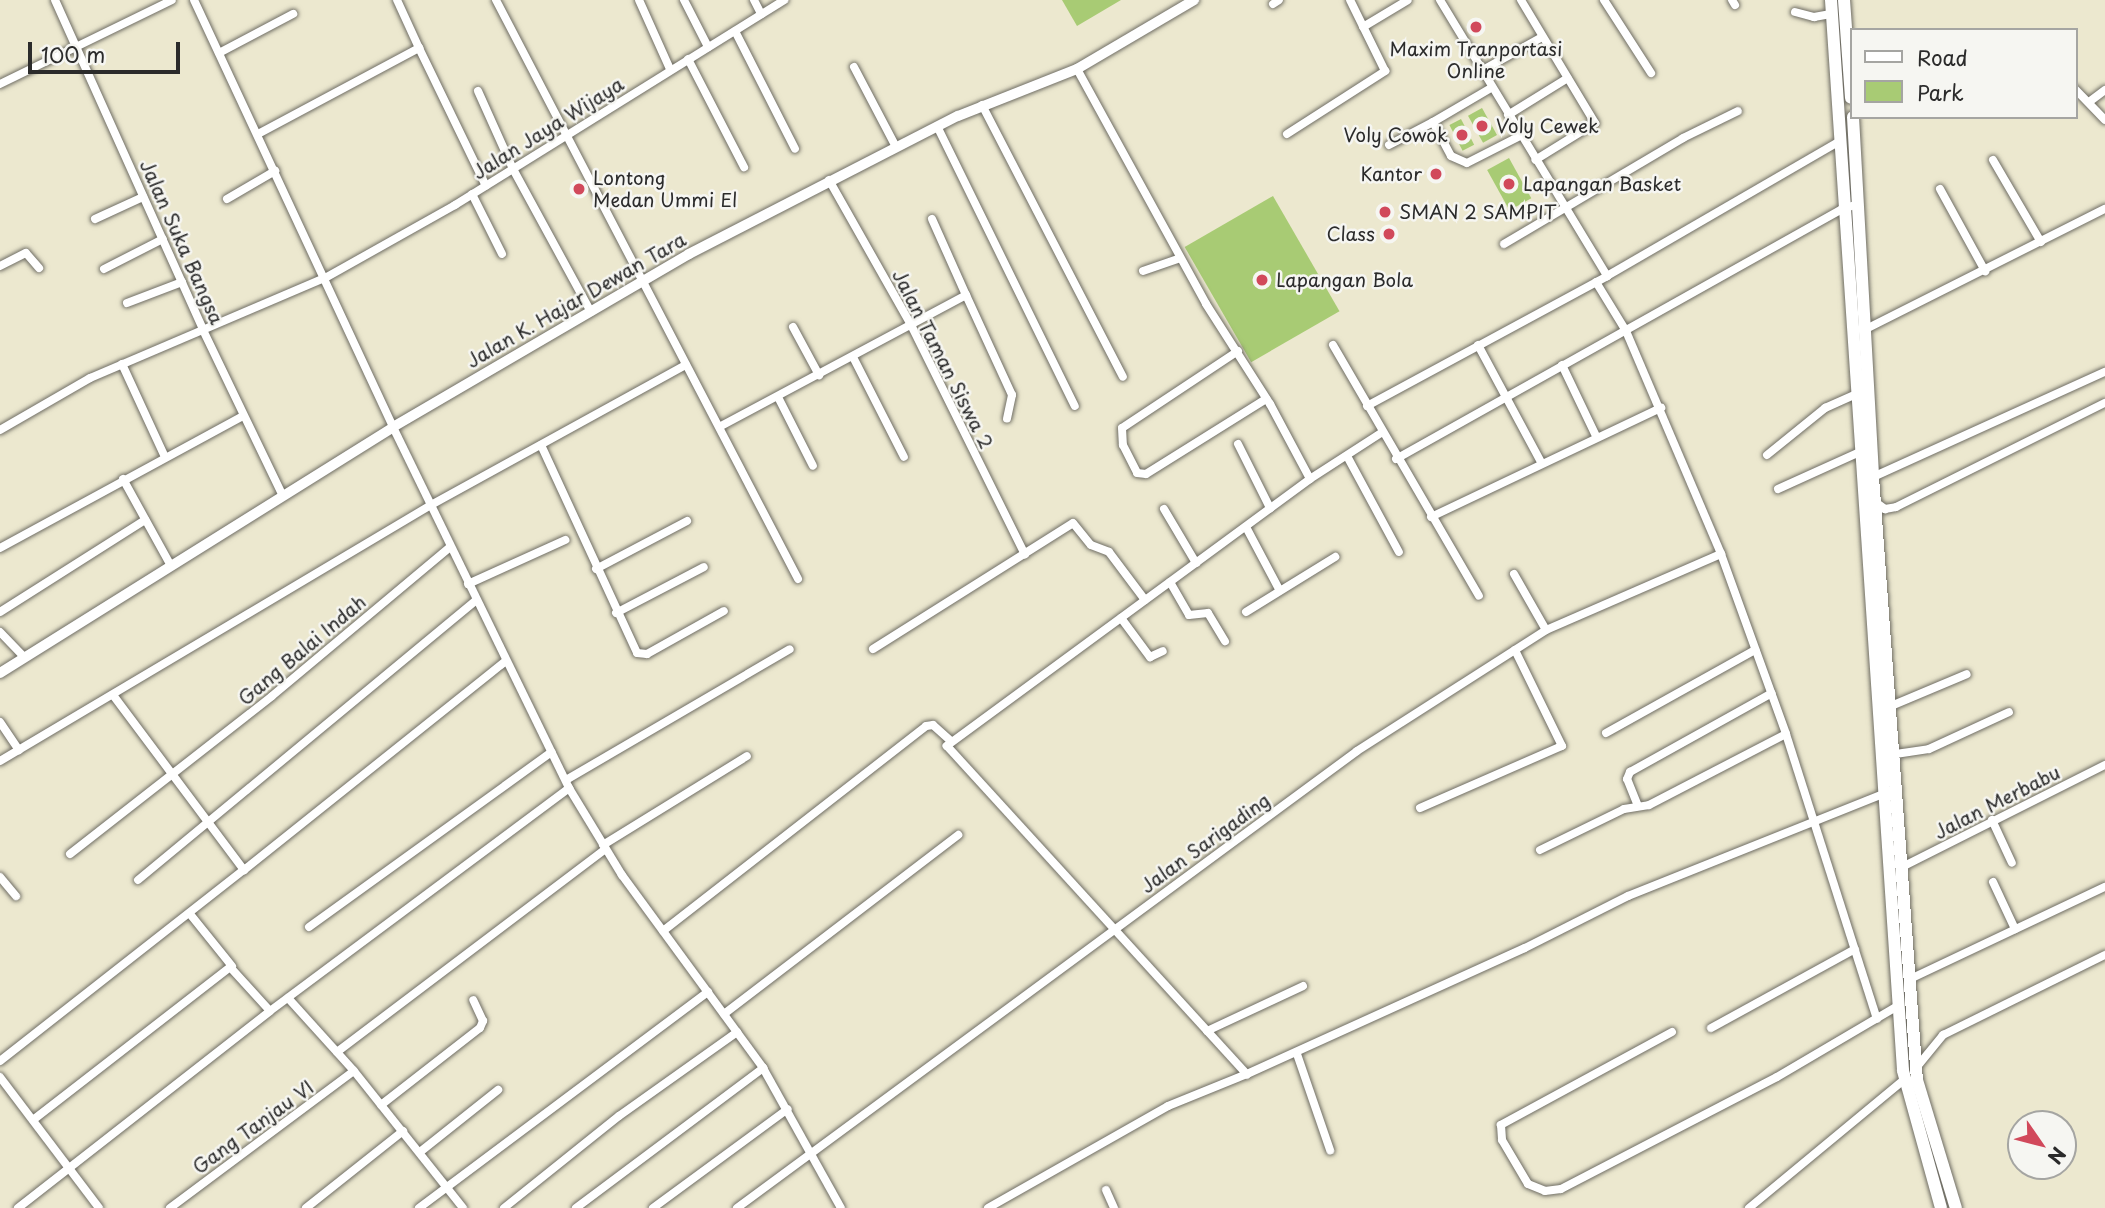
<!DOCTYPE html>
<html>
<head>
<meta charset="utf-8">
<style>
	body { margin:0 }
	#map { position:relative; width:2105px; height:1208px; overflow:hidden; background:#ece8cf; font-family:"Playpen Sans",sans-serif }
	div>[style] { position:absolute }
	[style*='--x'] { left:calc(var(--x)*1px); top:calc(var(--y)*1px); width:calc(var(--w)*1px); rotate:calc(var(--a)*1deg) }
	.green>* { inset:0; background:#a8cb74; transform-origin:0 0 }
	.roads { filter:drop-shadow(0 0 2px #6f6d64) drop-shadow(0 0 2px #6f6d64) }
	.street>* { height:8px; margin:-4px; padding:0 4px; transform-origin:4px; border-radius:4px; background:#fff }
	.secondary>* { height:10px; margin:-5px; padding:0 5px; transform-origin:5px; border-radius:5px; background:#fff }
	.primary>* { height:12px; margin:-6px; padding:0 6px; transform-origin:6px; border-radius:6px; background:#fff }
	.dots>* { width:19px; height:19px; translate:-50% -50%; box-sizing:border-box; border:4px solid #f6f6f2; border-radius:50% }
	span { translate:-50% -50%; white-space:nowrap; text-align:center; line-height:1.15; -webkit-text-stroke:5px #f6f6f2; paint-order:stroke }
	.poi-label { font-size:19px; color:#2b2b2b }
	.left { translate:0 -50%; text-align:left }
	.right { translate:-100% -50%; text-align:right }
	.street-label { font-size:19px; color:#2b2b2b }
	.legend { position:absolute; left:1850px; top:28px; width:228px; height:91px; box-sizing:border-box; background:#f6f6f2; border:2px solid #a5a5a2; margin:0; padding:9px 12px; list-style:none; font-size:21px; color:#2b2b2b }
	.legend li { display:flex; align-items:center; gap:14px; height:35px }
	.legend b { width:35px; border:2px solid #a5a5a2 }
	.north { position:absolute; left:2007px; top:1110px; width:70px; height:70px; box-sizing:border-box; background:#f6f6f2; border:2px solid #a5a5a2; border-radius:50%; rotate:125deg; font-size:19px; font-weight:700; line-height:28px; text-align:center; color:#2b2b2b }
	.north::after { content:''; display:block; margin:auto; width:24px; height:32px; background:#d1495b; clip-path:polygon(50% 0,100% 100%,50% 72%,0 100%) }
	.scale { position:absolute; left:28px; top:42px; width:152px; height:32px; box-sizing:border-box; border:4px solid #2b2b2b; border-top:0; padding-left:9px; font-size:21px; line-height:24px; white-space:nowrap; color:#2b2b2b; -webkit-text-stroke:5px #f6f6f2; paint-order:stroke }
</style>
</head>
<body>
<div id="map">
	<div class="green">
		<i style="clip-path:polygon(1062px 0,1121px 0,1077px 26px)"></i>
		<i style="left:1482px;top:108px;width:31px;height:16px;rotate:61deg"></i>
		<i style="left:1461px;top:119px;width:29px;height:13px;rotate:63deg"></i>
		<i style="left:1509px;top:158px;width:46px;height:25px;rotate:61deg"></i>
		<i style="left:1273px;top:196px;width:133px;height:102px;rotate:60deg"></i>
	</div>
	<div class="roads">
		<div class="street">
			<i style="--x:55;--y:0;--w:362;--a:65.8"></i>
			<i style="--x:203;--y:330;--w:184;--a:64.3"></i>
			<i style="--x:194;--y:0;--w:471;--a:65"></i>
			<i style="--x:393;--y:427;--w:402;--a:64"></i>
			<i style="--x:569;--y:788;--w:102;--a:58.7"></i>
			<i style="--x:622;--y:875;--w:239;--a:53.8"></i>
			<i style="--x:763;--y:1068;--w:160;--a:60.9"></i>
			<i style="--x:496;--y:0;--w:653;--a:62.45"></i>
			<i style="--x:639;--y:0;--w:76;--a:65.8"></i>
			<i style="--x:684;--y:0;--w:53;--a:62.9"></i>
			<i style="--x:754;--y:0;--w:16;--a:63"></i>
			<i style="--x:1440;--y:0;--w:323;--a:58.8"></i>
			<i style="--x:1521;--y:0;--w:144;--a:59"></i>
			<i style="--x:1595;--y:123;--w:70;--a:148.3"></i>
			<i style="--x:1604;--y:0;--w:87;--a:57.2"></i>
			<i style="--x:1732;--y:0;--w:6;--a:59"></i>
			<i style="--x:1273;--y:4;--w:7;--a:-34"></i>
			<i style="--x:1795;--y:12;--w:20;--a:15"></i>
			<i style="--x:1814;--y:17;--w:17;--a:-10"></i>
			<i style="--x:1363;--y:27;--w:52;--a:-31"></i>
			<i style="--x:735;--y:31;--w:132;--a:63"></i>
			<i style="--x:419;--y:48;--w:153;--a:64.1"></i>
			<i style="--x:219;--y:53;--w:84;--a:-27.8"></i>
			<i style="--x:688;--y:59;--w:122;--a:62.6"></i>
			<i style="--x:854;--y:67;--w:90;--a:62.3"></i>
			<i style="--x:1077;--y:69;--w:268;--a:61.2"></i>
			<i style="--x:1206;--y:304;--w:119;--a:57.4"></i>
			<i style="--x:1270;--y:404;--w:85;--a:61.9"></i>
			<i style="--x:1481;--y:71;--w:70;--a:-29.1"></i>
			<i style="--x:0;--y:84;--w:191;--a:-26"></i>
			<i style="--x:2075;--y:89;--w:43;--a:45.9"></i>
			<i style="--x:478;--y:91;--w:85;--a:65.8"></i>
			<i style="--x:513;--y:169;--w:163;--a:61.4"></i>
			<i style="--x:2089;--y:102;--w:20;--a:-37"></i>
			<i style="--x:982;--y:105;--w:306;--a:62.6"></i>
			<i style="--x:1508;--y:115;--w:70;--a:-31.7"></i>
			<i style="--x:1433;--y:122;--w:67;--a:-30.4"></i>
			<i style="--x:937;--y:126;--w:312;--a:63.8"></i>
			<i style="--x:258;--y:134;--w:183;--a:-28.1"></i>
			<i style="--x:419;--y:48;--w:53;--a:-114.6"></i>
			<i style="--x:1287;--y:134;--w:117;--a:-32.7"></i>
			<i style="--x:1385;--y:71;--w:79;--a:-116.2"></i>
			<i style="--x:1389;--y:145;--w:50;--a:-27.6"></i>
			<i style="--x:1433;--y:122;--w:38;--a:62"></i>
			<i style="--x:1451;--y:156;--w:17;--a:24"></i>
			<i style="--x:1467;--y:163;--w:59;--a:-27"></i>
			<i style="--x:1993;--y:160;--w:95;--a:59.7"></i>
			<i style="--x:829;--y:180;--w:169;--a:60.5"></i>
			<i style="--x:912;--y:327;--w:254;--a:63.6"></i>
			<i style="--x:1940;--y:189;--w:94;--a:61.2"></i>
			<i style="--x:472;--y:194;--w:67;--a:63.4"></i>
			<i style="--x:227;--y:199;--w:56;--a:-30.3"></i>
			<i style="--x:95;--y:219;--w:53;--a:-24.6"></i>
			<i style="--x:932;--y:219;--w:83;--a:65.9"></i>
			<i style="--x:1504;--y:244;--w:208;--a:-30.6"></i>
			<i style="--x:1683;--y:138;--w:61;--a:-26.1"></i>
			<i style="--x:0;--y:266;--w:29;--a:-27"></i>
			<i style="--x:26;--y:253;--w:20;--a:49"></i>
			<i style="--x:104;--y:269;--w:66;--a:-27"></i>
			<i style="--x:1143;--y:271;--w:39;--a:-19"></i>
			<i style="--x:1596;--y:282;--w:57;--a:58.5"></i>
			<i style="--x:1626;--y:331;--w:242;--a:66.9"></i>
			<i style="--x:1721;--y:554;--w:191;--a:70.1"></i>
			<i style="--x:1786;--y:734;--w:299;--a:72.3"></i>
			<i style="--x:127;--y:303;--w:59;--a:-20.9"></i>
			<i style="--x:793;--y:327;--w:55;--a:61.6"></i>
			<i style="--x:1864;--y:330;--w:270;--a:-26.7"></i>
			<i style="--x:1333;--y:345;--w:290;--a:59.8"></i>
			<i style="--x:1478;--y:345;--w:133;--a:61.7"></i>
			<i style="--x:1238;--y:351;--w:139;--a:146.4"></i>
			<i style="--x:1122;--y:428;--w:17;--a:87"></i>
			<i style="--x:1123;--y:445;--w:31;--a:63"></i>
			<i style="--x:1137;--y:473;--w:9;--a:6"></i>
			<i style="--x:1146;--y:474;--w:142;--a:-32"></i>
			<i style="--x:853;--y:357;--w:112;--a:63"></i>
			<i style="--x:122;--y:364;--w:102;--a:65.2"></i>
			<i style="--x:1562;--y:365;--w:79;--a:64.4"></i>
			<i style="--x:778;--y:397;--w:77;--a:63.1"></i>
			<i style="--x:1367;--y:406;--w:273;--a:-28.4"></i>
			<i style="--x:1607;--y:276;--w:267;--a:-30.1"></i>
			<i style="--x:721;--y:426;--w:278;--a:-28.1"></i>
			<i style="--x:966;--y:295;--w:110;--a:65.3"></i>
			<i style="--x:1012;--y:395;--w:24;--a:102"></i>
			<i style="--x:0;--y:430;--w:104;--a:-30"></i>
			<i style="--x:90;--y:378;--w:255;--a:-23.1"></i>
			<i style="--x:325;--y:278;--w:149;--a:-29.3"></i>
			<i style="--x:455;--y:205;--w:388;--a:-31.9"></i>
			<i style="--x:1381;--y:433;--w:85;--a:147.1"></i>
			<i style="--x:1310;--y:479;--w:451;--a:143.7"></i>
			<i style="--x:947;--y:746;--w:445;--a:47.6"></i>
			<i style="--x:1247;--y:1074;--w:305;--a:-24.4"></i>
			<i style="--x:1525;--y:948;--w:115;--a:-26.8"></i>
			<i style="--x:1628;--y:896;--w:275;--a:-21.8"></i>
			<i style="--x:1238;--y:444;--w:72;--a:63.4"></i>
			<i style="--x:541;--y:445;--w:229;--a:65.2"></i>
			<i style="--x:637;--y:653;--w:10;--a:6"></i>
			<i style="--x:647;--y:654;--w:88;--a:-29.2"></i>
			<i style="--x:1767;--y:455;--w:75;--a:-39"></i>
			<i style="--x:1825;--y:408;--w:34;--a:-24"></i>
			<i style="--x:1347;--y:456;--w:109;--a:61.6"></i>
			<i style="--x:1396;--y:459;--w:511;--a:-29.27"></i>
			<i style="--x:1842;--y:209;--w:17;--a:-17"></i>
			<i style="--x:1873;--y:477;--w:255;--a:-24.4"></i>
			<i style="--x:123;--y:479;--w:99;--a:61.1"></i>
			<i style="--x:1778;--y:489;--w:90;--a:-24.3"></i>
			<i style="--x:1874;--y:501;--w:14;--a:36"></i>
			<i style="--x:1885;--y:509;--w:11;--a:-10"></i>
			<i style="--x:1896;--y:507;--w:233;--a:-26.5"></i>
			<i style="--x:1164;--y:509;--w:63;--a:59.3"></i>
			<i style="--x:1431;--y:517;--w:255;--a:-25.4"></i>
			<i style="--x:1246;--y:527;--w:72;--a:62"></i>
			<i style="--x:0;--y:548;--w:277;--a:-28.5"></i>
			<i style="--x:596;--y:569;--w:103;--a:-27.8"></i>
			<i style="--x:1514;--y:574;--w:64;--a:60.3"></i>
			<i style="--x:1170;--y:582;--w:38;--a:60"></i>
			<i style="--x:1189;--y:615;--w:19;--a:-6"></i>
			<i style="--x:1208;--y:613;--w:33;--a:59"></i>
			<i style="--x:468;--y:584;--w:107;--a:-24.4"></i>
			<i style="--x:0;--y:612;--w:172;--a:-32.4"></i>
			<i style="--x:1246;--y:612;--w:105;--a:-31.7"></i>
			<i style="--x:616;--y:613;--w:99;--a:-27.6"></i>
			<i style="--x:1121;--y:618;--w:49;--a:53.4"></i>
			<i style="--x:1150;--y:657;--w:14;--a:-25"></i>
			<i style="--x:0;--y:632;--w:35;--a:46"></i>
			<i style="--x:873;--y:649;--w:236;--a:-32.2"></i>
			<i style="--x:1073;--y:523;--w:28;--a:51"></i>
			<i style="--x:1091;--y:545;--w:19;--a:21"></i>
			<i style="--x:1109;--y:552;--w:60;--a:53.1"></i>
			<i style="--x:113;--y:695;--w:219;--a:53.2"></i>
			<i style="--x:244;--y:870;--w:335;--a:-38.6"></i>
			<i style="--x:1891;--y:706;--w:82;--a:-22.8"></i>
			<i style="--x:0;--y:722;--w:34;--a:56"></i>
			<i style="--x:1606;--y:733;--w:171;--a:-29.1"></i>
			<i style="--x:1889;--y:755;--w:40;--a:-8.5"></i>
			<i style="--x:1929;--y:749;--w:88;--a:-24.8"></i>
			<i style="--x:0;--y:761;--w:501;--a:-30.71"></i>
			<i style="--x:431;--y:505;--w:291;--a:-28.8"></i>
			<i style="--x:566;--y:780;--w:259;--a:-30.3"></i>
			<i style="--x:1638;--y:806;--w:29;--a:-112"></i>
			<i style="--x:1627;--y:779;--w:8;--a:-67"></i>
			<i style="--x:1630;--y:772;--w:162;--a:-29.1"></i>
			<i style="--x:1420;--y:808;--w:155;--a:-23.6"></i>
			<i style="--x:1562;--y:746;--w:107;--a:-116.1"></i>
			<i style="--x:1992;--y:820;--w:47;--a:65.1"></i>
			<i style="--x:603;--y:845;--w:169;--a:-31.7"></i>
			<i style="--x:1540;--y:850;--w:93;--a:-26"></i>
			<i style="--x:1624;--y:809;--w:25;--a:-9"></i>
			<i style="--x:1649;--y:805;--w:154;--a:-27.4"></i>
			<i style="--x:70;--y:854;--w:256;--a:-38"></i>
			<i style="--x:272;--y:696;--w:232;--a:-39.9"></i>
			<i style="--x:1902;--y:867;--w:227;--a:-26.7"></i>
			<i style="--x:0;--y:877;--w:25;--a:50"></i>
			<i style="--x:138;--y:880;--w:439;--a:-39.6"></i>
			<i style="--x:1993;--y:882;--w:52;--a:64.9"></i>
			<i style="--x:190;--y:914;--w:67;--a:51.1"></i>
			<i style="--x:309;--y:927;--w:299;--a:-35.8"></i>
			<i style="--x:663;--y:931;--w:333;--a:-37.9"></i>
			<i style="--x:926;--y:726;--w:7;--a:-8"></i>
			<i style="--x:933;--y:725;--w:24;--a:42"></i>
			<i style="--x:1910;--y:979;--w:216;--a:-25.3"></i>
			<i style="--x:288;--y:998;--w:98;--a:47.9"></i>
			<i style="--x:354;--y:1071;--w:175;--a:51.5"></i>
			<i style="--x:724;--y:1014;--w:295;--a:-37.4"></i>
			<i style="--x:1711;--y:1028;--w:164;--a:-28.7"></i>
			<i style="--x:1207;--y:1031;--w:106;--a:-25.1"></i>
			<i style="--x:1672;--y:1032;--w:195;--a:151.5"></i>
			<i style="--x:1501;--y:1125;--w:15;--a:86"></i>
			<i style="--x:1502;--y:1140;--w:51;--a:59.4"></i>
			<i style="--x:1528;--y:1184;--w:18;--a:22"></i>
			<i style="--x:1545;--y:1191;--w:16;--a:-7"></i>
			<i style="--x:1561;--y:1189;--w:243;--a:-27.4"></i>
			<i style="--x:1777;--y:1077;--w:142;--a:-30.5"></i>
			<i style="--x:337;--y:1052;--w:336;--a:-37.1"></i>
			<i style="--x:1297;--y:1054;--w:102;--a:71"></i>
			<i style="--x:0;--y:1061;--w:310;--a:-38.1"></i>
			<i style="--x:1916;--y:1068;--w:43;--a:-50.7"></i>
			<i style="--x:1943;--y:1035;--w:181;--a:-26.3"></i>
			<i style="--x:0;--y:1077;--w:164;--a:52.9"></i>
			<i style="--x:381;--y:1105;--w:125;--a:-37.9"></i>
			<i style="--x:480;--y:1028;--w:8;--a:-67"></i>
			<i style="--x:483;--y:1021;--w:23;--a:-115"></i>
			<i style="--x:33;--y:1120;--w:249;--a:-37.8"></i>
			<i style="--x:230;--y:967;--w:59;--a:47.7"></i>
			<i style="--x:420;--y:1152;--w:100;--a:-38.5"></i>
			<i style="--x:1106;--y:1190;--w:20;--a:66"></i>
			<i style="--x:18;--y:1208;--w:320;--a:-38"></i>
			<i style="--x:270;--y:1011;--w:373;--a:-36.7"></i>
			<i style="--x:170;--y:1208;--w:229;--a:-36.7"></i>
			<i style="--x:306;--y:1208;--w:124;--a:-38.4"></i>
			<i style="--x:419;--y:1208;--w:361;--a:-36.8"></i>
			<i style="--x:504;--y:1208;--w:147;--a:-38.7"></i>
			<i style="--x:619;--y:1116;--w:145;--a:-35.4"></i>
			<i style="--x:576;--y:1208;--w:234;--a:-36.8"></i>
			<i style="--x:653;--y:1208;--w:167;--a:-36.3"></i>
			<i style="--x:737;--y:1208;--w:770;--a:-36.39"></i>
			<i style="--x:1357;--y:751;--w:224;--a:-32.6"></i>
			<i style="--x:1546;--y:630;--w:191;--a:-23.5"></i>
			<i style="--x:988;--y:1208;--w:207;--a:-29.5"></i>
			<i style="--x:1168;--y:1106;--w:85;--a:-22.1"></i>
			<i style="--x:1749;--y:1208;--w:201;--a:-39.6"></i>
		</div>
		<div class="secondary">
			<i style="--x:0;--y:673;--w:464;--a:-32"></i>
			<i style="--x:393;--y:427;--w:343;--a:-30.3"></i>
			<i style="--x:689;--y:254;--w:302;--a:-27.2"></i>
			<i style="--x:958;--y:116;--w:128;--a:-21.6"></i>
			<i style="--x:1077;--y:69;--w:136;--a:-30.5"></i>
		</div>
		<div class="primary">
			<i style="--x:1831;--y:0;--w:1073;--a:86.15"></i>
			<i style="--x:1903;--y:1071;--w:142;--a:74.5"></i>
			<i style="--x:1844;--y:0;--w:98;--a:85.9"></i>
			<i style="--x:1853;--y:117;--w:361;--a:86.8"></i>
			<i style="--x:1873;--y:477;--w:605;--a:85.83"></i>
			<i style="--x:1917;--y:1080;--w:134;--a:73.1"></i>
		</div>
	</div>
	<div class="dots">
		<i style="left:1476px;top:27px;background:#d1495b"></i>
		<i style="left:1482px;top:126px;background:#d1495b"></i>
		<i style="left:1462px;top:135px;background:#d1495b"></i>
		<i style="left:1436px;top:174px;background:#d1495b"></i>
		<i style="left:1509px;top:184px;background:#d1495b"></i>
		<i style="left:579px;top:189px;background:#d1495b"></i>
		<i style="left:1385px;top:212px;background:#d1495b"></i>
		<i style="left:1389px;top:234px;background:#d1495b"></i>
		<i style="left:1262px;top:280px;background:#d1495b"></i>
	</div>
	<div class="poi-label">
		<span style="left:1476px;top:60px">Maxim Tranportasi<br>Online</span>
		<span class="left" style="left:1496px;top:126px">Voly Cewek</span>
		<span class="right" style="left:1448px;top:135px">Voly Cowok</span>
		<span class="right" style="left:1422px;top:174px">Kantor</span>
		<span class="left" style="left:593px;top:189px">Lontong<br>Medan Ummi El</span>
		<span class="left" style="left:1523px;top:184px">Lapangan Basket</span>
		<span class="left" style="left:1399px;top:212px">SMAN 2 SAMPIT</span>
		<span class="right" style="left:1375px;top:234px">Class</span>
		<span class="left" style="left:1276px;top:280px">Lapangan Bola</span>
	</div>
	<div class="street-label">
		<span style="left:548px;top:128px;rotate:-32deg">Jalan Jaya Wijaya</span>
		<span style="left:182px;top:242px;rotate:66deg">Jalan Suka Bangsa</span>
		<span style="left:576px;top:300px;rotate:-30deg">Jalan K. Hajar Dewan Tara</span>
		<span style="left:943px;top:359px;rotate:63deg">Jalan Taman Siswa 2</span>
		<span style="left:302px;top:650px;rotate:-40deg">Gang Balai Indah</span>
		<span style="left:1997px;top:802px;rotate:-27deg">Jalan Merbabu</span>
		<span style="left:1205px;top:843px;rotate:-36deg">Jalan Sarigading</span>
		<span style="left:253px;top:1127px;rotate:-36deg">Gang Tanjau VI</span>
	</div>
	<ul class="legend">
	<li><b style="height:9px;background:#fff"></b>Road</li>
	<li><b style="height:19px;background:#a8cb74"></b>Park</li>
	</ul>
	<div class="north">N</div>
	<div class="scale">100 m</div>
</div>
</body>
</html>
